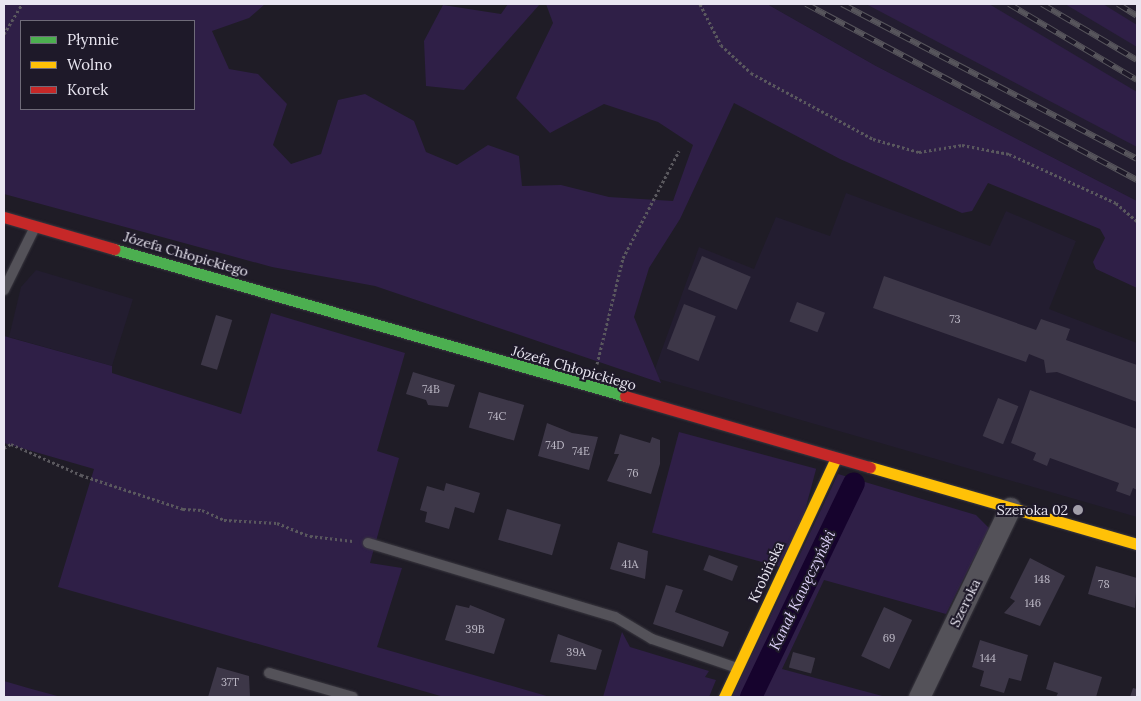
<!DOCTYPE html>
<html>
<head>
<meta charset="utf-8">
<style>
	body { margin:0 }
	#map { position:relative; width:1141px; height:701px; overflow:hidden; background:#1f1c26; font-family:Lora,serif }
	div>[style] { position:absolute }
	[style*='--x'] { left:calc(var(--x)*1px); top:calc(var(--y)*1px); width:calc(var(--w)*1px); rotate:calc(var(--a)*1deg) }
	.built>* { inset:0; background:#231d30 }
	.green>* { inset:0; background:#2f1f47; transform-origin:0 0 }
	.canal>* { height:22px; margin:-11px; padding:0 11px; transform-origin:11px; border-radius:11px; background:#16032d }
	.building>* { inset:0; background:#3d3748; transform-origin:0 0 }
	.path>* { height:3px; margin-top:-1.5px; transform-origin:0; background:repeating-linear-gradient(90deg,#5a585e 0 2.5px,transparent 0 5px) }
	.roads { filter:drop-shadow(0 0 1px #3a3840) drop-shadow(0 0 1px #3a3840) }
	.lane>* { height:10px; margin:-5px; padding:0 5px; transform-origin:5px; border-radius:5px; background:#545259 }
	.street>* { height:21px; margin:-10.5px; padding:0 10.5px; transform-origin:10.5px; border-radius:10.5px; background:#545259 }
	.fast>* { height:11px; margin:-5.5px; padding:0 5.5px; transform-origin:5.5px; border-radius:5.5px; background:#4caf50 }
	.slow>* { height:11px; margin:-5.5px; padding:0 5.5px; transform-origin:5.5px; border-radius:5.5px; background:#ffc107 }
	.jam>* { height:11px; margin:-5.5px; padding:0 5.5px; transform-origin:5.5px; border-radius:5.5px; background:#c62828 }
	.rail>* { height:5.5px; margin-top:-2.75px; transform-origin:0; background:repeating-linear-gradient(90deg,#1e1929 0 11px,#57555c 0 22px); box-sizing:border-box; border-block:1px solid #57555c }
	.dots>* { width:14px; height:14px; translate:-50% -50%; box-sizing:border-box; border:2px solid #1e1929; border-radius:50% }
	span { translate:-50% -50%; white-space:nowrap; text-align:center; line-height:1.15; -webkit-text-stroke:4px #1e1929; paint-order:stroke }
	.number-label { font-size:11px; color:#bebac7 }
	.number-label span { -webkit-text-stroke-width:0 }
	.street-label { font-size:14px; color:#e9e6f1 }
	.poi-label { font-size:14px; color:#e9e6f1 }
	.right { translate:-100% -50%; text-align:right }
	.water-label { font-size:15px; color:#ddd1f9; font-style:italic }
	.frame { position:absolute; inset:0; border:5px solid #e9e6f1; pointer-events:none }
	.legend { position:absolute; left:20px; top:20px; width:175px; height:90px; box-sizing:border-box; background:#1e1929; border:1px solid #6f6b79; margin:0; padding:6px 9px; list-style:none; font-size:15px; color:#e9e6f1 }
	.legend li { display:flex; align-items:center; gap:10px; height:25px }
	.legend b { width:25px; border:1px solid #6f6b79 }
</style>
</head>
<body>
<div id="map">
	<div class="built">
		<i style="clip-path:polygon(767px 4px,1137px 4px,1137px 201px,876px 66px)"></i>
		<i style="clip-path:polygon(846px 193px,990px 246px,1006px 211px,1076px 241px,1049px 309px,1137px 343px,1137px 517px,652px 377px,699px 247px,754px 269px,776px 217px,830px 236px)"></i>
		<i style="clip-path:polygon(36px 270px,133px 299px,112px 366px,9px 337px,21px 287px)"></i>
	</div>
	<div class="green">
		<i style="clip-path:polygon(evenodd,4px 4px,265px 4px,249px 18px,212px 31px,229px 69px,258px 74px,287px 104px,273px 145px,291px 164px,321px 154px,338px 100px,365px 94px,414px 121px,426px 152px,457px 165px,488px 145px,519px 156px,522px 186px,561px 185px,609px 197px,673px 201px,693px 145px,658px 122px,604px 104px,550px 133px,516px 98px,553px 23px,546px 4px,767px 4px,876px 66px,1137px 201px,1137px 288px,1096px 269px,1093px 262px,1105px 238px,1100px 229px,988px 183px,972px 211px,962px 213px,840px 159px,734px 103px,680px 219px,649px 268px,634px 317px,661px 383px,375px 286px,272px 267px,4px 194px,4px 4px,21px 21px,194px 21px,194px 109px,21px 109px,21px 21px)"></i>
		<i style="clip-path:polygon(508px 4px,540px 4px,464px 90px,426px 86px,424px 41px,443px 5px,501px 14px)"></i>
		<i style="clip-path:polygon(866px 4px,989px 4px,1137px 92px,1137px 147px)"></i>
		<i style="clip-path:polygon(1065px 4px,1103px 4px,1137px 25px,1137px 47px)"></i>
		<i style="clip-path:polygon(271px 313px,405px 353px,377px 451px,399px 458px,370px 563px,402px 568px,377px 647px,550px 697px,444px 697px,58px 587px,94px 469px,4px 443px,4px 336px,112px 366px,112px 373px,241px 414px)"></i>
		<i style="left:679px;top:432px;width:142px;height:104px;rotate:15deg"></i>
		<i style="clip-path:polygon(838px 474px,976px 515px,989px 528px,946px 614px,824px 580px,782px 669px,886px 697px,732px 697px)"></i>
		<i style="clip-path:polygon(622px 632px,630px 647px,709px 671px,705px 677px,716px 680px,709px 697px,603px 697px)"></i>
		<i style="clip-path:polygon(4px 681px,28px 688px,61px 697px,4px 697px)"></i>
	</div>
	<div class="canal">
		<i style="--x:751;--y:697;--w:237;--a:-64.3"></i>
	</div>
	<div class="building">
		<i style="left:702px;top:256px;width:53px;height:36px;rotate:23deg"></i>
		<i style="clip-path:polygon(884px 276px,1036px 330px,1041px 319px,1070px 329px,1066px 340px,1137px 365px,1137px 402px,1057px 372px,1046px 373px,1044px 360px,1029px 354px,1026px 362px,873px 308px)"></i>
		<i style="left:797px;top:302px;width:30px;height:21px;rotate:21deg"></i>
		<i style="left:684px;top:304px;width:34px;height:48px;rotate:21deg"></i>
		<i style="left:216px;top:315px;width:17px;height:52px;rotate:17deg"></i>
		<i style="clip-path:polygon(413px 372px,455px 385px,448px 407px,428px 405px,426px 400px,406px 394px)"></i>
		<i style="clip-path:polygon(1030px 390px,1137px 429px,1137px 490px,1133px 488px,1130px 496px,1116px 491px,1119px 483px,1050px 458px,1047px 466px,1033px 460px,1036px 453px,1011px 443px)"></i>
		<i style="left:479px;top:392px;width:47px;height:37px;rotate:16deg"></i>
		<i style="left:998px;top:398px;width:22px;height:41px;rotate:22deg"></i>
		<i style="clip-path:polygon(547px 423px,572px 433px,598px 437px,589px 470px,538px 456px)"></i>
		<i style="clip-path:polygon(620px 434px,650px 443px,652px 437px,660px 440px,660px 464px,651px 494px,607px 481px,619px 454px,614px 454px)"></i>
		<i style="clip-path:polygon(446px 483px,480px 493px,474px 513px,455px 507px,449px 529px,425px 522px,427px 512px,420px 510px,427px 486px,444px 491px)"></i>
		<i style="left:507px;top:509px;width:56px;height:32px;rotate:16deg"></i>
		<i style="clip-path:polygon(618px 542px,648px 551px,645px 579px,610px 569px)"></i>
		<i style="left:709px;top:555px;width:31px;height:16px;rotate:21deg"></i>
		<i style="clip-path:polygon(1030px 558px,1065px 576px,1040px 626px,1004px 613px,1015px 601px,1010px 598px)"></i>
		<i style="clip-path:polygon(1096px 566px,1137px 578px,1135px 608px,1088px 594px)"></i>
		<i style="clip-path:polygon(666px 585px,683px 590px,675px 612px,729px 632px,723px 647px,653px 624px)"></i>
		<i style="clip-path:polygon(456px 605px,469px 608px,470px 605px,505px 619px,494px 654px,445px 640px)"></i>
		<i style="left:884px;top:607px;width:31px;height:54px;rotate:25deg"></i>
		<i style="clip-path:polygon(558px 634px,602px 650px,596px 670px,550px 662px)"></i>
		<i style="clip-path:polygon(980px 640px,1028px 655px,1021px 681px,1009px 678px,1004px 693px,980px 686px,984px 671px,972px 667px)"></i>
		<i style="left:793px;top:652px;width:23px;height:16px;rotate:15deg"></i>
		<i style="clip-path:polygon(1054px 662px,1102px 677px,1096px 697px,1056px 697px,1058px 693px,1046px 689px)"></i>
		<i style="clip-path:polygon(217px 667px,249px 676px,250px 697px,208px 697px)"></i>
		<i style="clip-path:polygon(1133px 688px,1137px 689px,1137px 697px,1130px 697px)"></i>
	</div>
	<div class="path">
		<i style="--x:700;--y:4;--w:46;--a:62.9"></i>
		<i style="--x:721;--y:45;--w:41;--a:43"></i>
		<i style="--x:751;--y:73;--w:139;--a:28.4"></i>
		<i style="--x:873;--y:139;--w:48;--a:15.8"></i>
		<i style="--x:919;--y:152;--w:44;--a:-9.2"></i>
		<i style="--x:962;--y:145;--w:48;--a:10.8"></i>
		<i style="--x:1009;--y:154;--w:118;--a:24.6"></i>
		<i style="--x:1116;--y:203;--w:28;--a:41"></i>
		<i style="--x:4;--y:34;--w:35;--a:-59"></i>
		<i style="--x:597;--y:364;--w:109;--a:-76.2"></i>
		<i style="--x:623;--y:258;--w:121;--a:-62.4"></i>
		<i style="--x:4;--y:448;--w:8;--a:-30"></i>
		<i style="--x:11;--y:444;--w:77;--a:23.9"></i>
		<i style="--x:81;--y:475;--w:108;--a:18.4"></i>
		<i style="--x:183;--y:509;--w:19;--a:3"></i>
		<i style="--x:202;--y:510;--w:24;--a:24"></i>
		<i style="--x:224;--y:520;--w:53;--a:3.2"></i>
		<i style="--x:277;--y:523;--w:35;--a:22"></i>
		<i style="--x:310;--y:536;--w:43;--a:6.6"></i>
	</div>
	<div class="roads">
		<div class="lane">
			<i style="--x:4;--y:290;--w:70;--a:-63.8"></i>
			<i style="--x:368;--y:543;--w:258;--a:16.7"></i>
			<i style="--x:615;--y:617;--w:43;--a:30.7"></i>
			<i style="--x:652;--y:639;--w:90;--a:18.8"></i>
			<i style="--x:269;--y:673;--w:87;--a:15.9"></i>
		</div>
		<div class="street">
			<i style="--x:919;--y:697;--w:210;--a:-64.3"></i>
		</div>
		<div class="fast">
			<i style="--x:114;--y:249;--w:532;--a:16.05"></i>
		</div>
		<div class="slow">
			<i style="--x:870;--y:467;--w:278;--a:16.1"></i>
			<i style="--x:724;--y:697;--w:262;--a:-64.9"></i>
		</div>
		<div class="jam">
			<i style="--x:4;--y:217;--w:115;--a:16.2"></i>
			<i style="--x:625;--y:396;--w:255;--a:16.2"></i>
		</div>
	</div>
	<div class="rail">
		<i style="--x:806;--y:4;--w:375;--a:28"></i>
		<i style="--x:842;--y:4;--w:333;--a:27.7"></i>
		<i style="--x:1009;--y:4;--w:149;--a:30.7"></i>
		<i style="--x:1042;--y:4;--w:110;--a:30.5"></i>
		<i style="--x:1118;--y:4;--w:22;--a:32"></i>
	</div>
	<div class="dots">
		<i style="left:1078px;top:510px;background:#a29faa"></i>
	</div>
	<div class="number-label">
		<span style="left:955px;top:319px">73</span>
		<span style="left:431px;top:389px">74B</span>
		<span style="left:497px;top:416px">74C</span>
		<span style="left:555px;top:445px">74D</span>
		<span style="left:581px;top:451px">74E</span>
		<span style="left:633px;top:473px">76</span>
		<span style="left:630px;top:564px">41A</span>
		<span style="left:1042px;top:579px">148</span>
		<span style="left:1104px;top:584px">78</span>
		<span style="left:1033px;top:603px">146</span>
		<span style="left:475px;top:629px">39B</span>
		<span style="left:889px;top:638px">69</span>
		<span style="left:576px;top:652px">39A</span>
		<span style="left:988px;top:658px">144</span>
		<span style="left:230px;top:682px">37T</span>
	</div>
	<div class="street-label">
		<span style="left:186px;top:254px;rotate:16deg">Józefa Chłopickiego</span>
		<span style="left:574px;top:368px;rotate:16deg">Józefa Chłopickiego</span>
		<span style="left:766px;top:572px;rotate:-65deg">Krobińska</span>
		<span style="left:965px;top:603px;rotate:-64deg">Szeroka</span>
	</div>
	<div class="poi-label">
		<span class="right" style="left:1068px;top:510px">Szeroka 02</span>
	</div>
	<div class="water-label">
		<span style="left:802px;top:590px;rotate:-64deg">Kanał Kawęczyński</span>
	</div>
	<div class="frame"></div>
	<ul class="legend">
	<li><b style="height:6px;background:#4caf50"></b>Płynnie</li>
	<li><b style="height:6px;background:#ffc107"></b>Wolno</li>
	<li><b style="height:6px;background:#c62828"></b>Korek</li>
	</ul>
</div>
</body>
</html>
